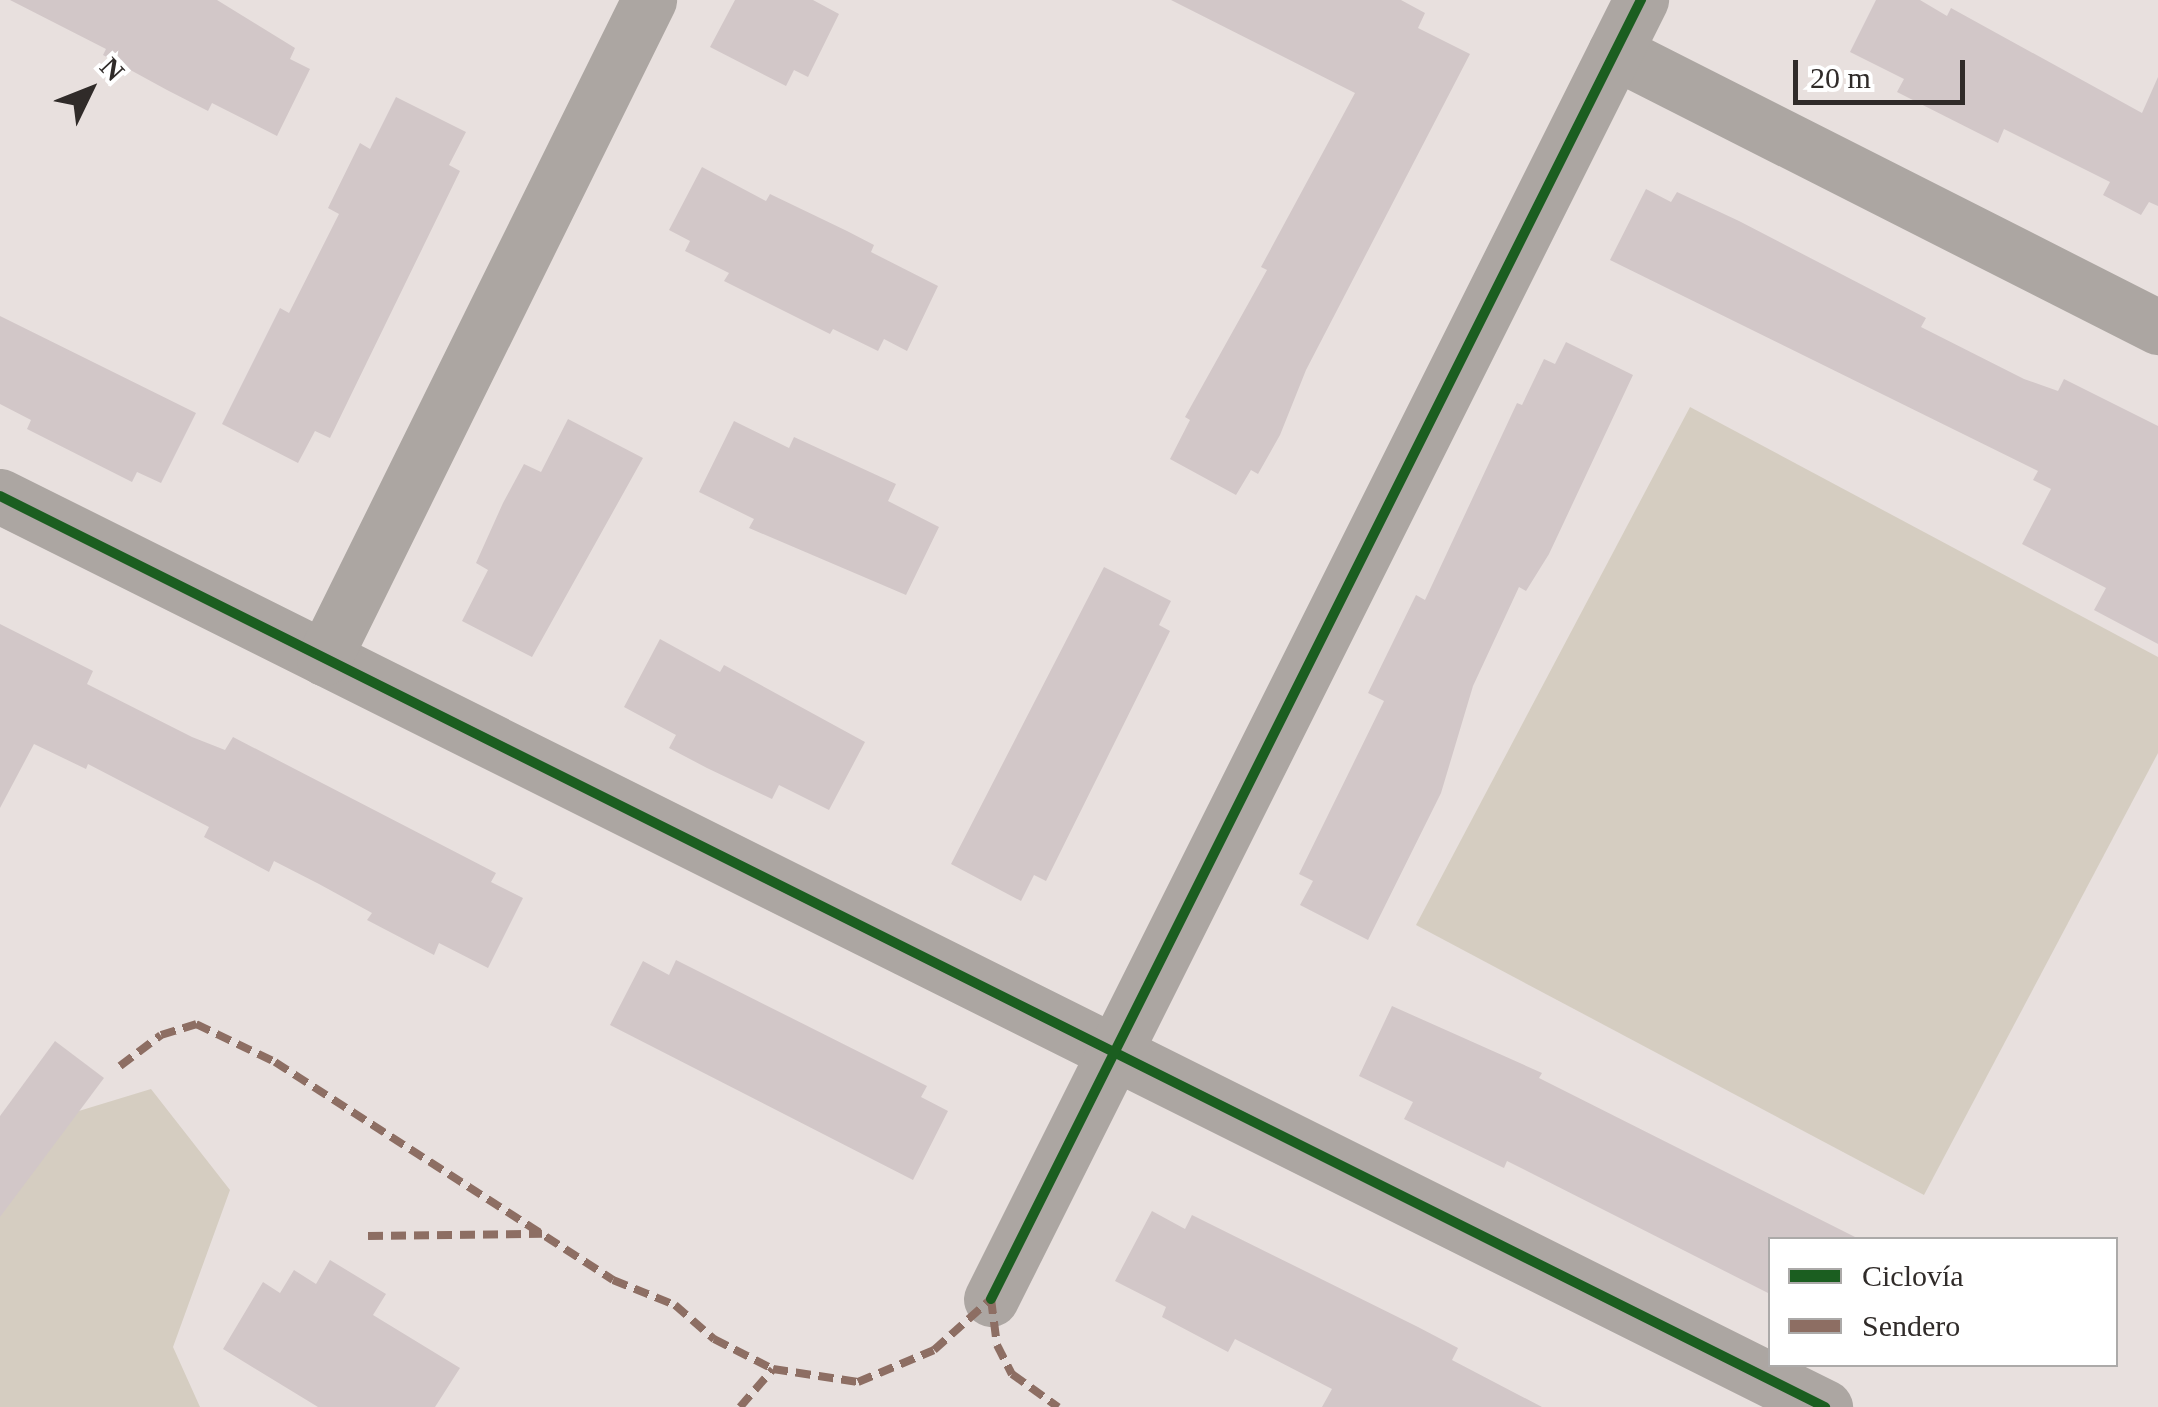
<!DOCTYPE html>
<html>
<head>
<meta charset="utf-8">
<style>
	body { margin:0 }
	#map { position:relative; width:2158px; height:1407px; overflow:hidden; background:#e8e0de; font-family:"Times New Roman",serif }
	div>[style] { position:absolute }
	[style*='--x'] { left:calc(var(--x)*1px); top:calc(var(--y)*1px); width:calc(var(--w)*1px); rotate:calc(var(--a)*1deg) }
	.green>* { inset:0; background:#d5cdc1 }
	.building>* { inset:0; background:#d2c7c8 }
	.minor>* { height:55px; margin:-27.5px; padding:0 27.5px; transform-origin:27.5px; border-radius:27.5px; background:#aca6a2 }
	.quiet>* { height:8px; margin-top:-4px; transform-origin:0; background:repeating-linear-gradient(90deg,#8d6e63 0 15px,transparent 0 23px) }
	.cycleway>* { height:10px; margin:-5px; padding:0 5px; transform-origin:5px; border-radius:5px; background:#1b5e20 }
	span { translate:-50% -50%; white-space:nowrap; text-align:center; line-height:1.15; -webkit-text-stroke:10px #fff; paint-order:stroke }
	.legend { position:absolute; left:1768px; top:1237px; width:350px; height:130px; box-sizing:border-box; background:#fff; border:2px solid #acaaa9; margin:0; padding:12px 18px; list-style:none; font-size:30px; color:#302b29 }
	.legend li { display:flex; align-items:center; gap:20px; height:50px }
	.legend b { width:50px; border:2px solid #acaaa9 }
	.north { position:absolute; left:40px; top:40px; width:100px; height:100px; -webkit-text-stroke:8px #fff; paint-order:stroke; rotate:47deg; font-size:28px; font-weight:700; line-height:40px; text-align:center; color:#302b29 }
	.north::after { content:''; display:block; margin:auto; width:35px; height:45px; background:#302b29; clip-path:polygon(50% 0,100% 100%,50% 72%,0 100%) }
	.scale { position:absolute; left:1793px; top:60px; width:172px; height:45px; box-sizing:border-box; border:5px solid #302b29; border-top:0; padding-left:12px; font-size:30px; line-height:35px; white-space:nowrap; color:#302b29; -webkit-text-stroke:8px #fff; paint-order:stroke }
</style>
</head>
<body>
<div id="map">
	<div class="green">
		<i style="clip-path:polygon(1690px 407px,2158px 657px,2158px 753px,1924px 1195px,1416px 925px)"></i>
		<i style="clip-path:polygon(151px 1089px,230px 1190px,173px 1347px,200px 1407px,0 1407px,0 1135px)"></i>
	</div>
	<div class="building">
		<i style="clip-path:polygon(10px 0,217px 0,295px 48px,290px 59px,310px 69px,277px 136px,212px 103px,208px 111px,167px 90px,103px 55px,106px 49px)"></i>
		<i style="clip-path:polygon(735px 0,813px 0,839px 14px,808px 77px,794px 70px,786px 86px,710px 47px)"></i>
		<i style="clip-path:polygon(1171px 0,1401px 0,1425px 13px,1418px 28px,1470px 54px,1306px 370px,1280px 435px,1258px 474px,1251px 470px,1236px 495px,1170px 459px,1190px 420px,1185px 417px,1267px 270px,1261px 267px,1355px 93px)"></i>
		<i style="clip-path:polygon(1876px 0,1920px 0,1947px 16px,1951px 8px,2142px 113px,2158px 77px,2158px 206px,2149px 202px,2141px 215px,2103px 195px,2110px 182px,2004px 129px,1998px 143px,1897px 92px,1904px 79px,1850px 52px)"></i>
		<i style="clip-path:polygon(396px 97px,466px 132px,449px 165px,460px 171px,330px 438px,315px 431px,298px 463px,222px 424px,280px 308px,289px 313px,339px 214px,328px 208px,360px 143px,370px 149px)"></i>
		<i style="clip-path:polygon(702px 167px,766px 201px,770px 194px,847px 231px,874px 245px,871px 252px,938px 286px,907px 351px,884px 339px,878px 351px,833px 329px,830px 334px,724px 281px,729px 273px,685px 251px,690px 241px,669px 230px)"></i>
		<i style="clip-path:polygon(1646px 189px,1671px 202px,1677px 192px,1739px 221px,1926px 318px,1921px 327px,2024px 379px,2058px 391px,2064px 379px,2158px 426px,2158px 644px,2094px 610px,2106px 588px,2022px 544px,2051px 489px,2033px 480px,2038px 471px,1610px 260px)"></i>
		<i style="clip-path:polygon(0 316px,196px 413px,161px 483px,137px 472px,132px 482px,27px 429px,31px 420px,0 404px)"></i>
		<i style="clip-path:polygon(1566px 342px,1633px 375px,1549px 554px,1526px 591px,1519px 587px,1473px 686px,1441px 793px,1368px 940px,1300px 905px,1313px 881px,1299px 874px,1384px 701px,1368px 693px,1416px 595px,1425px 600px,1517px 403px,1522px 405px,1544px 359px,1555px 364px)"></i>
		<i style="clip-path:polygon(568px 419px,643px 458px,532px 657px,462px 621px,488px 570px,476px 563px,503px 503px,524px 464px,541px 472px)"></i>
		<i style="clip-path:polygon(734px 421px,789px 448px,794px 437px,896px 484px,888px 501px,939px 527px,906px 595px,749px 528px,754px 519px,699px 492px)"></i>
		<i style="clip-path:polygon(1104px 567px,1171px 601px,1159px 625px,1170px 631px,1046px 881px,1034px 875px,1021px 901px,951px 864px)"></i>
		<i style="clip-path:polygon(0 624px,93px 671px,87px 684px,192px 737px,225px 750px,233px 737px,496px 873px,491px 882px,523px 898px,488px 968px,439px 943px,434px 955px,367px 920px,372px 913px,319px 884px,274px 861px,269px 872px,204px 837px,209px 827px,88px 764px,86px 769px,34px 744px,0 808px)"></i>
		<i style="clip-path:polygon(660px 639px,720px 672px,724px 665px,865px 742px,829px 810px,779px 785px,772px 799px,707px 768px,669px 748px,676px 735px,624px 707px)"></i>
		<i style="clip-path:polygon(676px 960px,927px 1086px,921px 1097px,948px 1111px,913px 1180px,610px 1025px,643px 961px,669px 975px)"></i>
		<i style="clip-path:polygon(1392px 1006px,1542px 1073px,1539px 1078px,1861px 1240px,1770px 1240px,1770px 1294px,1507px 1161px,1504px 1168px,1404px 1119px,1413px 1102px,1359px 1076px)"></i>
		<i style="clip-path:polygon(55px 1041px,104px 1078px,0 1217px,0 1116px)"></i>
		<i style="clip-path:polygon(1152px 1211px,1185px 1229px,1192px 1215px,1418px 1327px,1458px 1348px,1452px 1360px,1542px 1407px,1322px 1407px,1332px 1389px,1235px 1339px,1228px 1352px,1162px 1317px,1166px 1307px,1115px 1281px)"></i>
		<i style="clip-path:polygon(330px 1260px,386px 1294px,373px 1315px,460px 1368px,435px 1407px,318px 1407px,223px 1349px,263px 1282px,280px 1293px,294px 1270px,316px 1284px)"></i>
	</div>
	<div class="minor">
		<i style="--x:1615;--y:52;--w:609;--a:26.86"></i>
		<i style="--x:0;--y:496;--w:2040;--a:26.53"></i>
		<i style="--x:324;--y:658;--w:734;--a:-63.71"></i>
		<i style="--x:991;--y:1299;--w:1453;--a:-63.42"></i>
	</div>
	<div class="quiet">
		<i style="--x:120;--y:1066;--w:51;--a:-37.1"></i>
		<i style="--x:161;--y:1035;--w:37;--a:-17"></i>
		<i style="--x:196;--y:1024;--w:88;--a:25.7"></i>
		<i style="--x:275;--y:1062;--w:402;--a:32.8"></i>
		<i style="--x:613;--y:1280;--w:67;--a:22"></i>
		<i style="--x:675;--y:1305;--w:52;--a:41.1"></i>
		<i style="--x:714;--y:1339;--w:66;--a:27"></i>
		<i style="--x:773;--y:1369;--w:86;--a:8.7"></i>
		<i style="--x:858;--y:1382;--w:82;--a:-22.8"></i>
		<i style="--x:934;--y:1350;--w:76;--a:-41.8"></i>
		<i style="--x:368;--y:1236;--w:174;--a:-0.7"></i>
		<i style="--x:991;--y:1299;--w:46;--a:82.6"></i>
		<i style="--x:997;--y:1345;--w:33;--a:63"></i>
		<i style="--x:1012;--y:1374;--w:57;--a:35.7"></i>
		<i style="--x:740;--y:1407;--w:50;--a:-49"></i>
	</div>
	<div class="cycleway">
		<i style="--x:0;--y:496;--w:2040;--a:26.53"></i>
		<i style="--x:991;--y:1299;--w:1453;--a:-63.42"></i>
	</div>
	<ul class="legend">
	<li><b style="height:12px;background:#1b5e20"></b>Ciclovía</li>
	<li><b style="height:12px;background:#8d6e63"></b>Sendero</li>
	</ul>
	<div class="north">N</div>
	<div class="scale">20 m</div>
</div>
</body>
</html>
